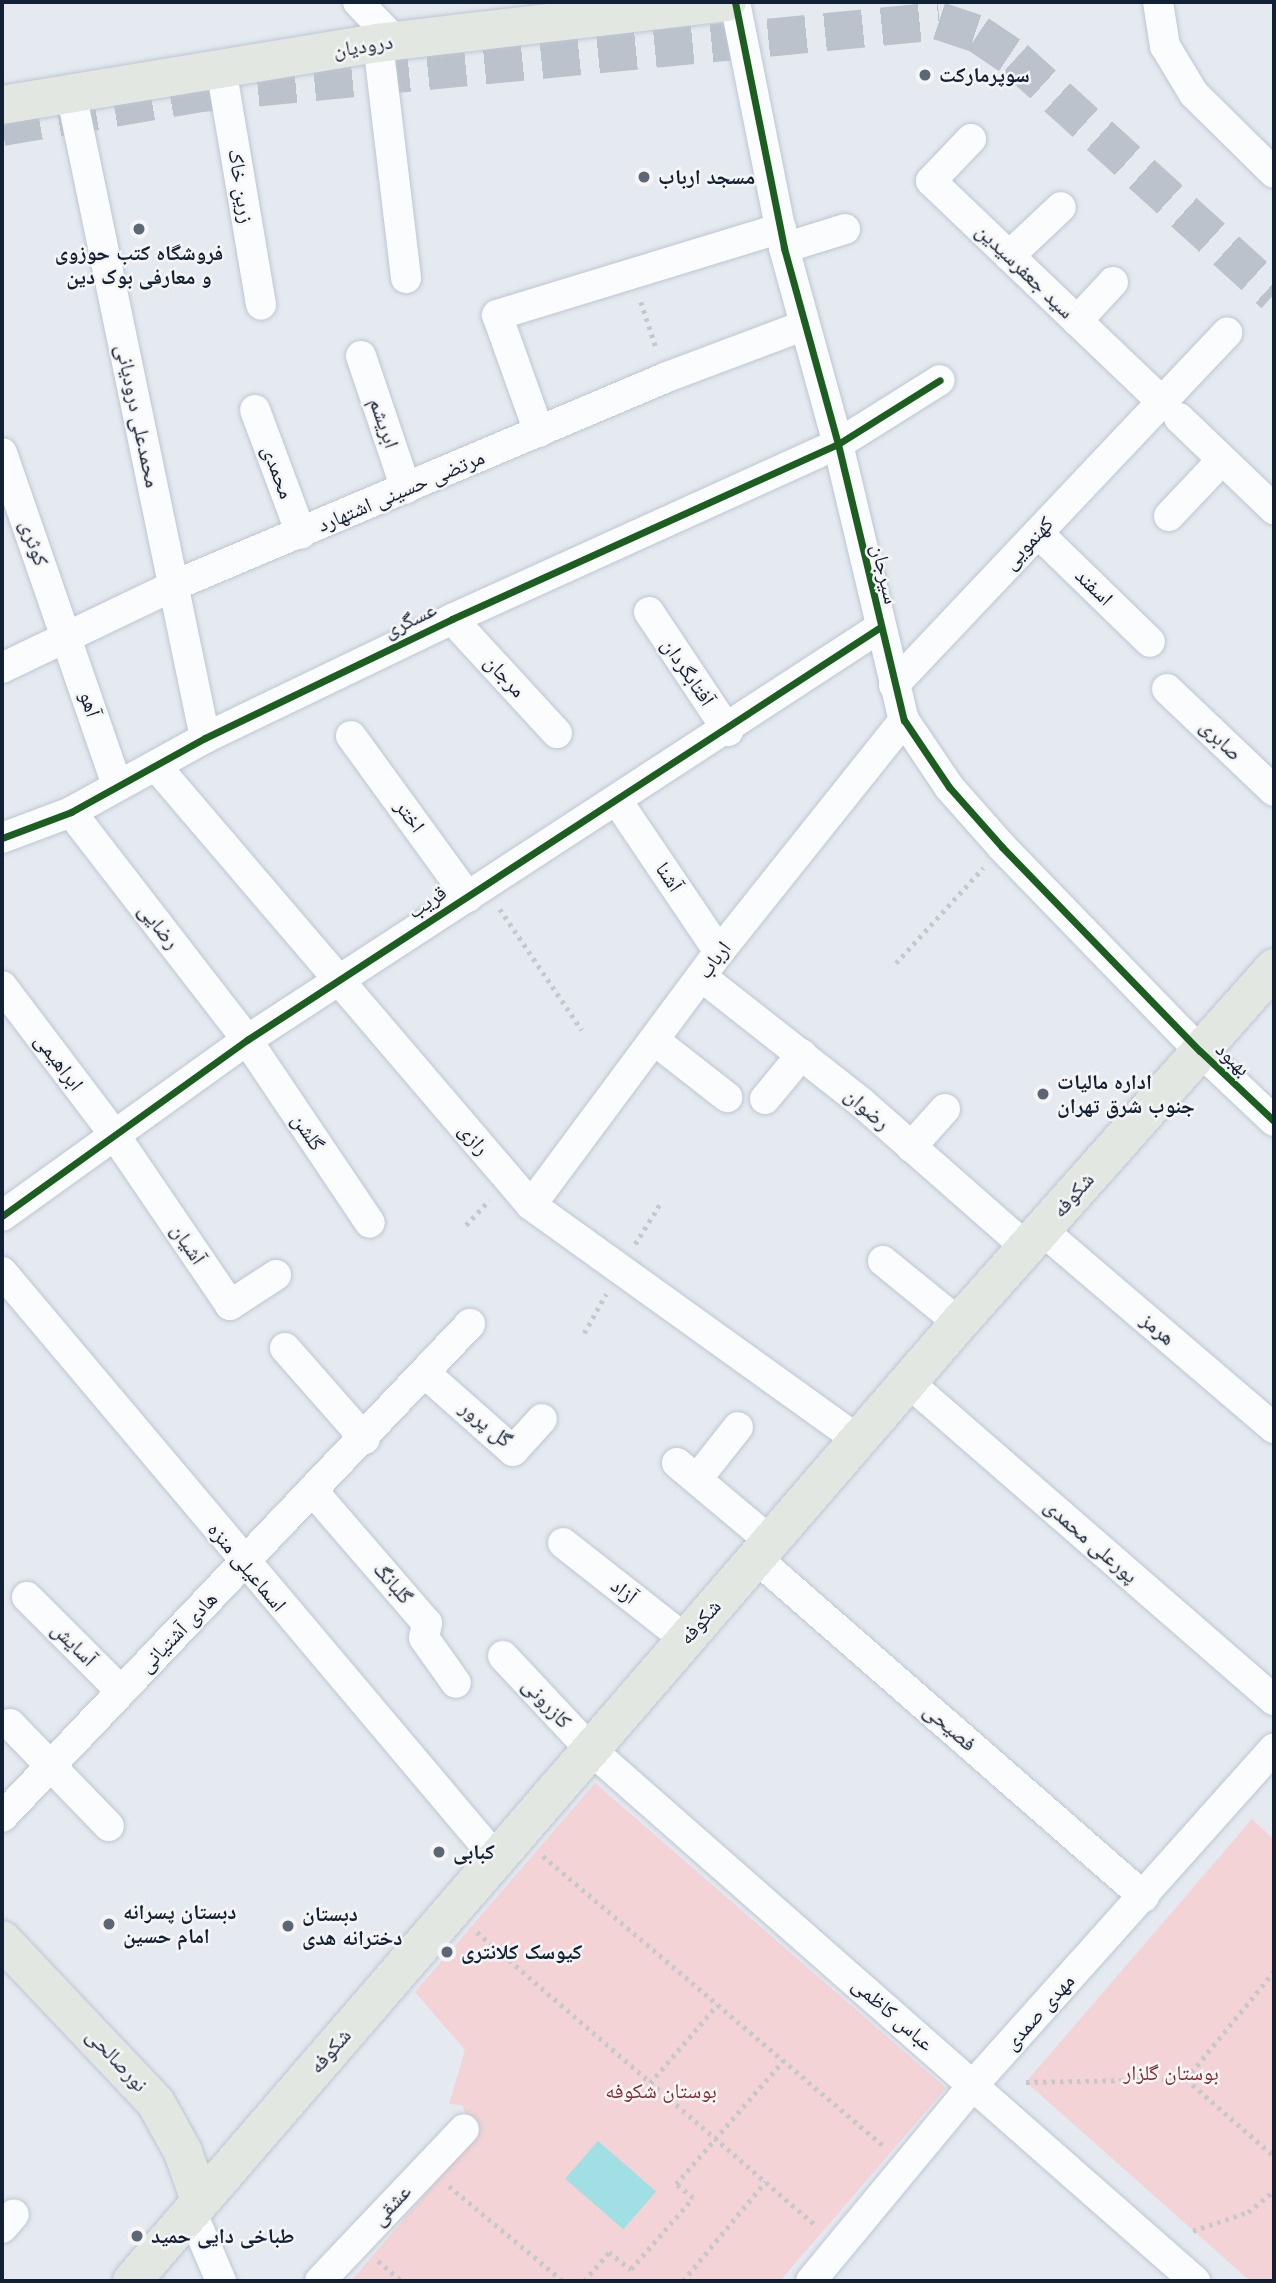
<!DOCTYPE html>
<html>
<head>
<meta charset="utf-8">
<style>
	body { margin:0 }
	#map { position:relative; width:1276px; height:2283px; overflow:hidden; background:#e5eaf0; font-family:Montserrat,"Noto Naskh Arabic",sans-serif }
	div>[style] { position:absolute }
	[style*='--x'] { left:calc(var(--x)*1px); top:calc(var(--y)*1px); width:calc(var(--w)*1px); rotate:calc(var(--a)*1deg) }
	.green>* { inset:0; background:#f3d3d6 }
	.water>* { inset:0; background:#a0dfe3; transform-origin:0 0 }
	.major-tunnel>* { height:38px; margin-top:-19px; transform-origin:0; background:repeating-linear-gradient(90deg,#bbc2cb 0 38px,transparent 0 57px) }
	.path>* { height:4.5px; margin-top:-2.25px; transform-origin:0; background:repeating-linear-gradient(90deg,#c5c9cc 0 3.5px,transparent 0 8.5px) }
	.roads { filter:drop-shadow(0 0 2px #bdc6d3) drop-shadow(0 0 2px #bdc6d3) }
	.minor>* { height:30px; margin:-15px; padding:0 15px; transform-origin:15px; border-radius:15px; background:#fbfcfd }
	.major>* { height:38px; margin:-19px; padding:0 19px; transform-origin:19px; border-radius:19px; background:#e2e7e2 }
	.cycleway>* { height:7px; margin:-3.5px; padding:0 3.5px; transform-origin:3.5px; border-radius:3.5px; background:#1b5e20 }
	.dots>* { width:19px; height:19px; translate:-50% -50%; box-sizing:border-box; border:4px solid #f5f5f5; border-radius:50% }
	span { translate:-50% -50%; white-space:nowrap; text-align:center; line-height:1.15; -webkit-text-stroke:5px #f5f5f5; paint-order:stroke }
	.street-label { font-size:21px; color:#122035 }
	.poi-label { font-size:21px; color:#122035; font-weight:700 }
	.left { translate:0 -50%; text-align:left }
	.park-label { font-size:21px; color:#802d34 }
	.frame { position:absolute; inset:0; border:4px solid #122035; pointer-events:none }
</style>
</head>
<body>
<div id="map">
	<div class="green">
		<i style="clip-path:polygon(595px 1783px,946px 2088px,780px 2281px,351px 2281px,475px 2136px,462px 2105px,449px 2104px,465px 2050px,415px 1992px)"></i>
		<i style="clip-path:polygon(1252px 1819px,1274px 1840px,1274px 2281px,1250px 2281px,1026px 2082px)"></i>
	</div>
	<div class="water">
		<i style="left:598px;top:2141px;width:77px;height:50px;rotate:41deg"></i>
	</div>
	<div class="major-tunnel">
		<i style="--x:2;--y:127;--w:202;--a:-9.7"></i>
		<i style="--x:201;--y:93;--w:742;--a:-5.57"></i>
		<i style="--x:939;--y:21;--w:41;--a:18.4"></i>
		<i style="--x:978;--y:34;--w:45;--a:34"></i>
		<i style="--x:1015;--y:59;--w:350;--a:42.2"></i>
	</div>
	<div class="path">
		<i style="--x:641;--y:302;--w:51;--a:71.6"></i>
		<i style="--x:500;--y:909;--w:146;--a:55.9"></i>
		<i style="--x:896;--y:963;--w:129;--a:-47.5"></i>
		<i style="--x:466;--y:1225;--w:34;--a:-47"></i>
		<i style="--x:635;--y:1244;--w:47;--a:-58"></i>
		<i style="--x:584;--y:1333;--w:45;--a:-60.6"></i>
		<i style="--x:543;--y:1856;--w:450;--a:40.4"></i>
		<i style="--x:477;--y:1932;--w:449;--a:40.9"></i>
		<i style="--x:1186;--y:2079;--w:139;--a:-50.8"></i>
		<i style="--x:1026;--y:2082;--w:160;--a:-1.1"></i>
		<i style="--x:1186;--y:2079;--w:117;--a:41.2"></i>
		<i style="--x:650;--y:2083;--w:103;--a:-49.3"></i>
		<i style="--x:449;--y:2186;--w:148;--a:39.8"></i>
		<i style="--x:1193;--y:2231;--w:58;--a:-19.1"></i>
		<i style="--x:1248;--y:2212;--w:33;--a:-39"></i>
		<i style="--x:378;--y:2261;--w:31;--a:40"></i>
		<i style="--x:584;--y:2281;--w:38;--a:-49"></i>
		<i style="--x:609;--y:2252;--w:28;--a:38"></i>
		<i style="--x:631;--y:2269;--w:94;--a:-48.9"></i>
		<i style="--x:693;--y:2198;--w:22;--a:-141"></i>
		<i style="--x:676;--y:2184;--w:163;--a:-49"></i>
		<i style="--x:683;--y:2281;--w:129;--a:-50.4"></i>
	</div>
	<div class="roads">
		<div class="minor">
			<i style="--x:358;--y:2;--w:54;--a:46.5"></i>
			<i style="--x:735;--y:2;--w:251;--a:78.7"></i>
			<i style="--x:784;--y:248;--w:203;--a:74.6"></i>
			<i style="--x:838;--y:444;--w:284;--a:76.6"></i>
			<i style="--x:904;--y:720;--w:81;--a:56.1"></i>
			<i style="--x:949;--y:787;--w:80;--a:48.5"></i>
			<i style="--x:1002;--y:847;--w:284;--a:45.9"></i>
			<i style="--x:1200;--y:1051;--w:102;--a:43.4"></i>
			<i style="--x:1158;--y:2;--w:45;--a:81"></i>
			<i style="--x:1165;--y:46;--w:56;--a:58.9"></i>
			<i style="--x:1194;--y:94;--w:112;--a:44.6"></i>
			<i style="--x:378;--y:43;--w:237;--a:83.2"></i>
			<i style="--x:221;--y:68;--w:240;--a:80.4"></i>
			<i style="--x:71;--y:93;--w:659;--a:78.26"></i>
			<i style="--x:971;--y:139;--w:58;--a:133.6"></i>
			<i style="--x:931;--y:181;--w:320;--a:43.7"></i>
			<i style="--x:784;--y:248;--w:64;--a:-17.3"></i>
			<i style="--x:1009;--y:256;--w:71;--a:-43.3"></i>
			<i style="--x:1077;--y:321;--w:53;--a:-47.3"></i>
			<i style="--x:361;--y:356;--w:140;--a:71.3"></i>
			<i style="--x:255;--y:410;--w:132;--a:69.6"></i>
			<i style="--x:1179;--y:418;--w:132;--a:43.8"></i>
			<i style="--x:539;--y:432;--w:124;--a:-109.7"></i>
			<i style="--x:497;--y:315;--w:297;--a:-17"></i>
			<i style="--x:2;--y:453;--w:340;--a:70.9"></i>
			<i style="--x:1169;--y:516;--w:77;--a:-46.6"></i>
			<i style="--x:1038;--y:533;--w:156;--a:44.2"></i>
			<i style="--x:649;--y:612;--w:143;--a:56.4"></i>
			<i style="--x:452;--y:619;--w:155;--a:47.4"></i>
			<i style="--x:2;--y:668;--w:190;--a:-25.6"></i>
			<i style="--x:173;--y:586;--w:536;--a:-22.93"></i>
			<i style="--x:667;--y:377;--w:147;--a:-20.6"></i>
			<i style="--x:894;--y:685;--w:485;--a:-46.6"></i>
			<i style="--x:1167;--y:689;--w:148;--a:43.6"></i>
			<i style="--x:351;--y:736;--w:199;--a:54"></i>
			<i style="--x:156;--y:766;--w:577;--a:49.5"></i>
			<i style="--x:531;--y:1205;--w:403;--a:35.7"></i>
			<i style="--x:618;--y:802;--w:181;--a:56"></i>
			<i style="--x:71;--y:812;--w:288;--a:52.3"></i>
			<i style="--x:247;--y:1040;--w:220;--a:56.1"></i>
			<i style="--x:2;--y:838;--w:74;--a:-20.6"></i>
			<i style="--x:71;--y:812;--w:153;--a:-28.9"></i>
			<i style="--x:205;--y:738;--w:274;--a:-25.7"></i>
			<i style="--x:452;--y:619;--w:424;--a:-24.4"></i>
			<i style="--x:838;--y:444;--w:120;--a:-32.1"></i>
			<i style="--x:702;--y:977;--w:204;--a:38.2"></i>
			<i style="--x:862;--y:1103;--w:220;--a:41.3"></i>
			<i style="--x:2;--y:986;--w:189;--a:52.9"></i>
			<i style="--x:116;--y:1137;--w:203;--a:55.8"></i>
			<i style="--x:230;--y:1305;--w:55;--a:-33.1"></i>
			<i style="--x:654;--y:1040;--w:93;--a:38"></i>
			<i style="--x:765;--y:1099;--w:58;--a:-50.6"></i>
			<i style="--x:911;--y:1147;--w:51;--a:-48.2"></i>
			<i style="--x:531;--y:1205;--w:315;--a:-53.4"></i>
			<i style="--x:719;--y:952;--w:297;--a:-51.4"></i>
			<i style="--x:2;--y:1216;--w:302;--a:-35.7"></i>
			<i style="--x:247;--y:1040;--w:754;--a:-33.1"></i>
			<i style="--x:1042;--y:1230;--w:305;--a:40.5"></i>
			<i style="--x:883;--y:1261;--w:98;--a:39.2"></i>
			<i style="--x:2;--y:1272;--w:766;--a:49.87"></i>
			<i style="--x:285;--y:1348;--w:121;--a:48.7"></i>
			<i style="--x:426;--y:1374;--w:116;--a:41.5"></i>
			<i style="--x:513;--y:1451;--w:43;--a:-47.8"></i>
			<i style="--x:908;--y:1382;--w:485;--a:41"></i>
			<i style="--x:677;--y:1463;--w:121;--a:40"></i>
			<i style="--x:697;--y:1479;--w:66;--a:-51.7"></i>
			<i style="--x:312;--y:1490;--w:176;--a:49.2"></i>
			<i style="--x:427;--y:1623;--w:15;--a:101"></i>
			<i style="--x:424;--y:1638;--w:55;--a:54.6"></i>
			<i style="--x:563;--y:1543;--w:155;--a:38.2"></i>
			<i style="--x:756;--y:1558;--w:515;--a:41.14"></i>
			<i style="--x:27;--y:1597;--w:133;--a:45"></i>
			<i style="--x:503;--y:1656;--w:127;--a:46.9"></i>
			<i style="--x:590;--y:1749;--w:806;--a:41.33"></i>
			<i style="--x:10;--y:1724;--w:142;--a:45.9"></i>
			<i style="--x:2;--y:1817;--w:680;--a:-46.49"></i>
			<i style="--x:191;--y:2211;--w:76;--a:66.8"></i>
			<i style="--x:2;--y:2228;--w:18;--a:-49"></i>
			<i style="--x:320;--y:2281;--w:209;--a:-46.5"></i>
			<i style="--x:811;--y:2281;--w:256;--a:-50.4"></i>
			<i style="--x:974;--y:2084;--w:450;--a:-48.2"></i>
		</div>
		<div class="major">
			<i style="--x:2;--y:105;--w:381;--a:-9.4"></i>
			<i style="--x:378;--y:43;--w:351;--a:-6.7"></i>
			<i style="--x:2;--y:1940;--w:224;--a:46.6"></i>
			<i style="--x:156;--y:2103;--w:56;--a:61.1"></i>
			<i style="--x:183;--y:2152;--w:51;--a:70.5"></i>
			<i style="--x:132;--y:2281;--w:1266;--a:-49.2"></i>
			<i style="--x:959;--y:1323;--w:475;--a:-48.4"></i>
		</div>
	</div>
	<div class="cycleway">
		<i style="--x:735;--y:2;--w:251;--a:78.7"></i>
		<i style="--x:784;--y:248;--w:203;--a:74.6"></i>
		<i style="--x:838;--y:444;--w:284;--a:76.6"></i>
		<i style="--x:904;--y:720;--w:81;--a:56.1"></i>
		<i style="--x:949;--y:787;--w:80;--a:48.5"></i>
		<i style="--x:1002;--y:847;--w:284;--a:45.9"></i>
		<i style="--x:1200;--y:1051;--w:102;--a:43.4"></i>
		<i style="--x:2;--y:838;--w:74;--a:-20.6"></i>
		<i style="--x:71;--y:812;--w:153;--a:-28.9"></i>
		<i style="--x:205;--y:738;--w:274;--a:-25.7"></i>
		<i style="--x:452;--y:619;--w:424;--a:-24.4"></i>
		<i style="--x:838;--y:444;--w:120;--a:-32.1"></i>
		<i style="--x:2;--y:1216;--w:302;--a:-35.7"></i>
		<i style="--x:247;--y:1040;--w:754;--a:-33.1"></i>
	</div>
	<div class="dots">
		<i style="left:925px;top:75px;background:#5c6776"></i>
		<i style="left:644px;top:177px;background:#5c6776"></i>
		<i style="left:139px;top:229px;background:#5c6776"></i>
		<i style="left:1043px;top:1094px;background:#5c6776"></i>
		<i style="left:439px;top:1852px;background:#5c6776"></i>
		<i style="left:109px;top:1924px;background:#5c6776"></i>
		<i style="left:288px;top:1926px;background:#5c6776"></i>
		<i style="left:447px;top:1952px;background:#5c6776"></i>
		<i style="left:137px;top:2236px;background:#5c6776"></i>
	</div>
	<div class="street-label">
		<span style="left:363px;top:46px;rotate:-9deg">درودیان</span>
		<span style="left:241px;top:186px;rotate:81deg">زرین خاک</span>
		<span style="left:1025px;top:271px;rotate:44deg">سید جعفرسیدین</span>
		<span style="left:138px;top:416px;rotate:78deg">محمدعلی درودیانی</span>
		<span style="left:384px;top:423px;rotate:71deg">ابریشم</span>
		<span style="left:278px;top:472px;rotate:70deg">محمدی</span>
		<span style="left:401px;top:491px;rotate:-23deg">مرتضی حسینی اشتهارد</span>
		<span style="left:34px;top:543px;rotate:70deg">کوثری</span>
		<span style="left:1028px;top:543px;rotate:-47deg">کهنمویی</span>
		<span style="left:885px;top:574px;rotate:77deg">سیرجان</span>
		<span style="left:1094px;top:587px;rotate:44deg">اسفند</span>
		<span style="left:410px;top:620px;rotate:-26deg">عسگری</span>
		<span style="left:688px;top:672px;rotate:56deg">آفتابگردان</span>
		<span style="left:505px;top:676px;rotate:47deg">مرجان</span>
		<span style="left:90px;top:704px;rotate:72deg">آهو</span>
		<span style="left:1221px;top:740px;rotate:44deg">صابری</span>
		<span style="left:410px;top:816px;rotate:54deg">اختر</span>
		<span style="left:669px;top:877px;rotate:56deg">آشنا</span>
		<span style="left:427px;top:902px;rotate:-34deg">قریب</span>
		<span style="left:159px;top:926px;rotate:52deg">رضایی</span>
		<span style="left:714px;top:960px;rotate:-53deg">ارباب</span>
		<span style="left:1233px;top:1059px;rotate:43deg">بهبود</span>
		<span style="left:59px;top:1062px;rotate:53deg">ابراهیمی</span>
		<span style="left:867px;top:1109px;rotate:41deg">رضوان</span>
		<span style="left:308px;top:1132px;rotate:56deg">گلشن</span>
		<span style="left:474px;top:1139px;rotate:50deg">رازی</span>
		<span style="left:1073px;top:1195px;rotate:-49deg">شکوفه</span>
		<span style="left:188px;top:1244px;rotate:56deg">آشیان</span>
		<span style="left:1158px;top:1329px;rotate:40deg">هرمز</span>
		<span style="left:486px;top:1424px;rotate:39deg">گل پرور</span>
		<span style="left:1091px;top:1541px;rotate:41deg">پورعلی محمدی</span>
		<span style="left:247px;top:1567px;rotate:50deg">اسماعیلی منزه</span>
		<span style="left:393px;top:1583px;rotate:49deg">گلبانگ</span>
		<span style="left:624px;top:1591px;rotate:38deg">آزاد</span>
		<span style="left:700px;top:1622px;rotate:-49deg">شکوفه</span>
		<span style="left:178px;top:1632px;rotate:-46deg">هادی آشتیانی</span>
		<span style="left:74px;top:1644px;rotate:45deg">آسایش</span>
		<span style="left:547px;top:1703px;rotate:47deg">کازرونی</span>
		<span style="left:950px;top:1727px;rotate:41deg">فصیحی</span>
		<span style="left:1039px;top:2012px;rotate:-48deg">مهدی صمدی</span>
		<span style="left:893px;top:2014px;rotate:41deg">عباس کاظمی</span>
		<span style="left:330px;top:2051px;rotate:-49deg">شکوفه</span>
		<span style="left:117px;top:2060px;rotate:47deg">نورصالحی</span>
		<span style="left:391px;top:2205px;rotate:-47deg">عشقی</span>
	</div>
	<div class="poi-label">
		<span class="left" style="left:939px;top:75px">سوپرمارکت</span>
		<span class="left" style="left:658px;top:177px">مسجد ارباب</span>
		<span style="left:139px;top:265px">فروشگاه کتب حوزوی<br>و معارفی بوک دین</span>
		<span class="left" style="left:1057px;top:1094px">اداره مالیات<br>جنوب شرق تهران</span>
		<span class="left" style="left:453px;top:1852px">کبابی</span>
		<span class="left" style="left:123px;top:1924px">دبستان پسرانه<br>امام حسین</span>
		<span class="left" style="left:302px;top:1926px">دبستان<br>دخترانه هدی</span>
		<span class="left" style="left:461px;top:1952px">کیوسک کلانتری</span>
		<span class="left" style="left:151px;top:2236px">طباخی دایی حمید</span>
	</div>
	<div class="park-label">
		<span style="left:1171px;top:2073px">بوستان گلزار</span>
		<span style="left:661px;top:2091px">بوستان شکوفه</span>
	</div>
	<div class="frame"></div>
</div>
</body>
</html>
